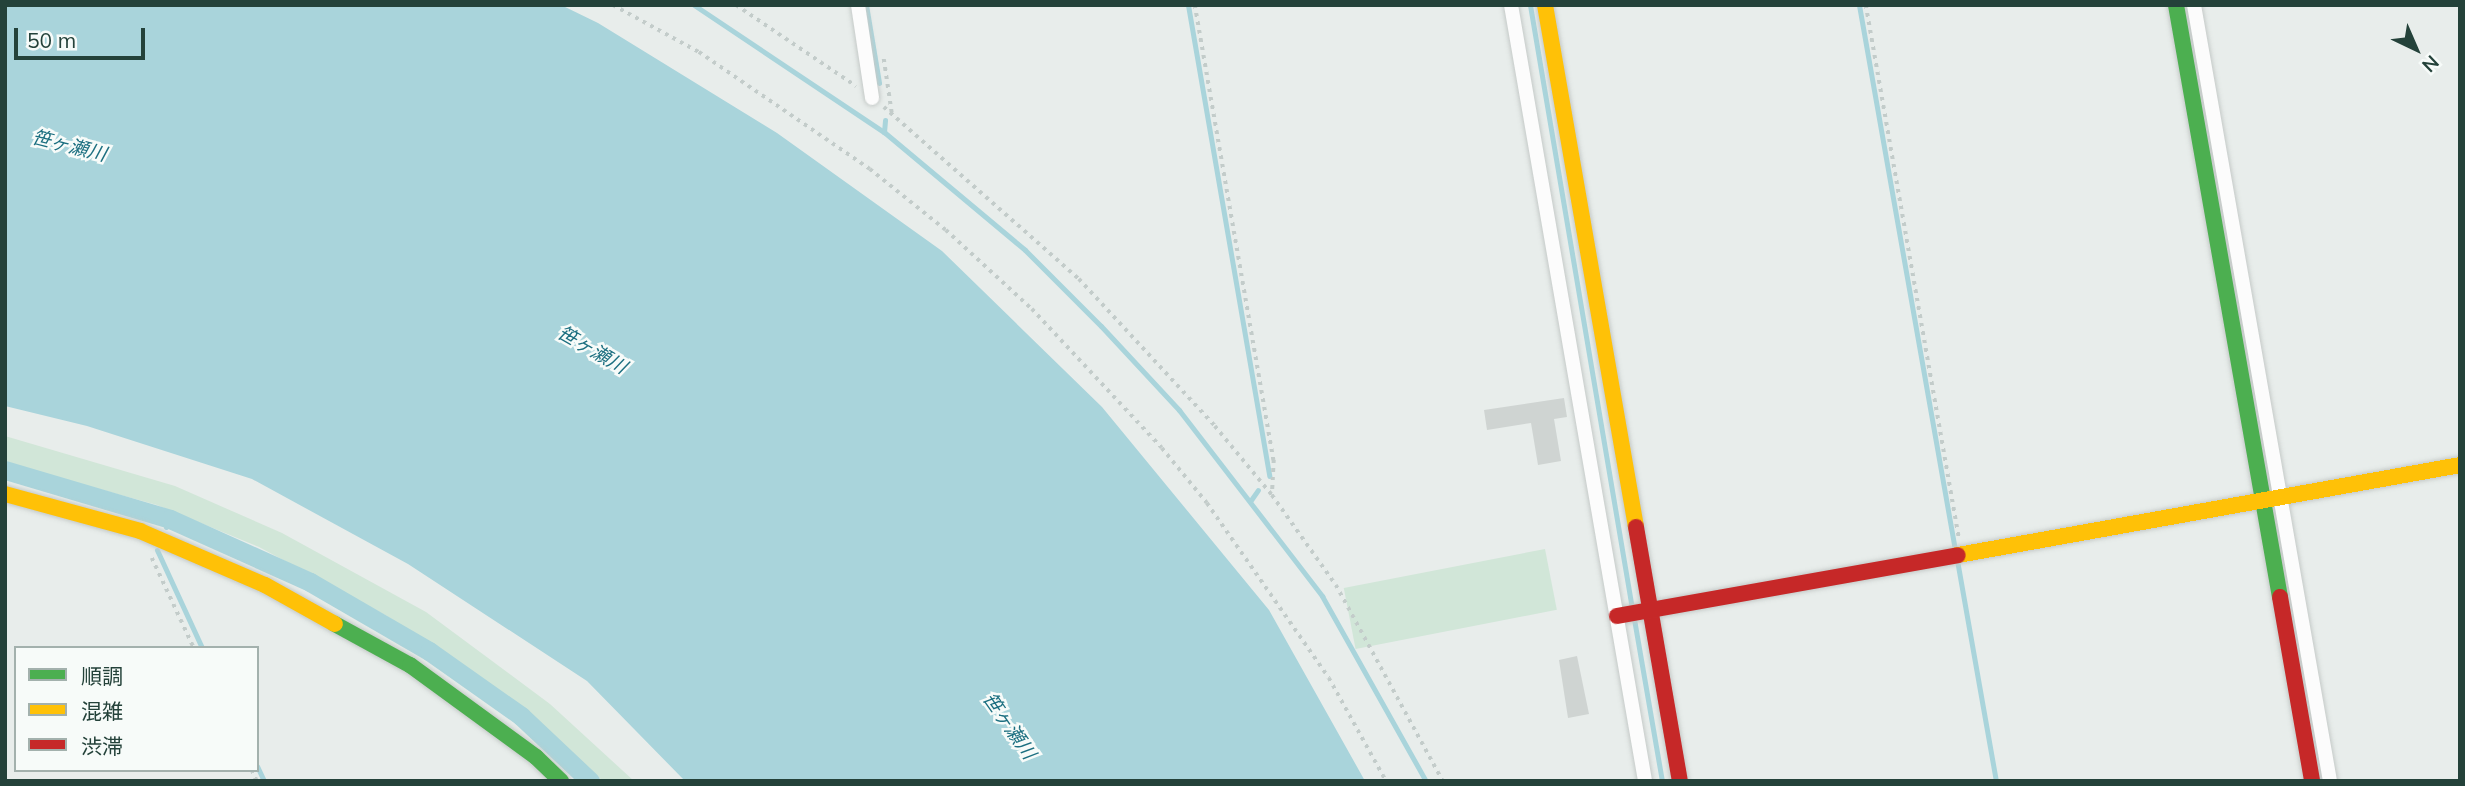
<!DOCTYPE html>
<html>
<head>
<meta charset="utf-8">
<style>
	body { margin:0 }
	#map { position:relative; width:2465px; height:786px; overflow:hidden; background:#e8edeb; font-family:Mulish,"Noto Sans JP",sans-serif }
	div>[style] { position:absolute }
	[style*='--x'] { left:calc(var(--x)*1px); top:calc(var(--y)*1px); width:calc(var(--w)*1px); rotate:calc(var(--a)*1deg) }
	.green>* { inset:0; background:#d1e6d8; transform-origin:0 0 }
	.water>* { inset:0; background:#a9d4db }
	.stream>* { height:5px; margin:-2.5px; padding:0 2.5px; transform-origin:2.5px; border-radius:2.5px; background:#a9d4db }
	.canal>* { height:19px; margin:-9.5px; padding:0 9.5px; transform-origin:9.5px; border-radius:9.5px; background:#a9d4db }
	.building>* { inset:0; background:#cfd4d2 }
	.path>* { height:3.5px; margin-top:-1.75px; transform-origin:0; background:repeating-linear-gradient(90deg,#c3ccca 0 3.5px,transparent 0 8.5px) }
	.roads { filter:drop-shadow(0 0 2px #c5cac8) drop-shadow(0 0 2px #c5cac8) }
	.street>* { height:14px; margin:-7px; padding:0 7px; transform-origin:7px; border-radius:7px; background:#fcfcfc }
	.fast>* { height:16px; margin:-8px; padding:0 8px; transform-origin:8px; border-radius:8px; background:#4caf50 }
	.slow>* { height:16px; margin:-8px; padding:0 8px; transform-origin:8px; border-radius:8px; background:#ffc107 }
	.jam>* { height:16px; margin:-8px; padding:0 8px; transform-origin:8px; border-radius:8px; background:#c62828 }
	span { translate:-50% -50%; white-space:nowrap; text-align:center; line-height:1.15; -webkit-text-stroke:5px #f7fbf9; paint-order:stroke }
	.water-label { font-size:19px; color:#1c6f80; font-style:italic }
	.frame { position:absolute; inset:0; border:7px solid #24423a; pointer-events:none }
	.legend { position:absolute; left:14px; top:646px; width:245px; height:126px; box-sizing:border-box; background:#f7fbf9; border:2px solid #a3b1ad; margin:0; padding:9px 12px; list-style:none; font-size:21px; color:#24423a }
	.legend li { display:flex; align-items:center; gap:14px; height:35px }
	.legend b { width:35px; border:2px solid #a3b1ad }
	.north { position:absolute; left:2381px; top:14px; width:70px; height:70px; -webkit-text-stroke:5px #f7fbf9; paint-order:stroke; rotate:136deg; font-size:19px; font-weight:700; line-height:28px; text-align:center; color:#24423a }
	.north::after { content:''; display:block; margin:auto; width:24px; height:32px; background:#24423a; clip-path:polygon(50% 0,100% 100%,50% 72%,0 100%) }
	.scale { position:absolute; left:14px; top:28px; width:131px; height:32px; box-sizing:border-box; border:4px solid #24423a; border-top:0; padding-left:9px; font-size:21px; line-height:24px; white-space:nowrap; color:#24423a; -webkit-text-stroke:5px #f7fbf9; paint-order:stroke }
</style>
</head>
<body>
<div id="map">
	<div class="green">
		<i style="clip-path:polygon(5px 436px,175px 486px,282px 533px,426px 612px,550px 704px,634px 781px,603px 781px,515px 704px,387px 616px,259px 547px,157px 505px,5px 463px)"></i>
		<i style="left:1545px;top:549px;width:62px;height:205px;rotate:79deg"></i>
	</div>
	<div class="water">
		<i style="clip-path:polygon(5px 5px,561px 5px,598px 23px,777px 133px,942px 251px,1102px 407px,1269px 610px,1365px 781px,685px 781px,587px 681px,408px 564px,252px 479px,87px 426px,5px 406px)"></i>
	</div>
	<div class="stream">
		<i style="--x:694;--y:5;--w:229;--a:33.8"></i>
		<i style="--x:884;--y:132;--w:184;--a:39.9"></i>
		<i style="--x:1025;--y:250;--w:107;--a:45"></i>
		<i style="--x:1101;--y:326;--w:115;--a:47.1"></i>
		<i style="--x:1179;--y:410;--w:235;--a:52.4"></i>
		<i style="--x:1322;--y:596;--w:212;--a:60.7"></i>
		<i style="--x:866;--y:5;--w:79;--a:80.5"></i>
		<i style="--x:1188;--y:5;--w:478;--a:80.2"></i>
		<i style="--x:1530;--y:5;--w:613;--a:80.41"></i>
		<i style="--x:1859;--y:5;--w:553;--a:80.01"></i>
		<i style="--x:884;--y:132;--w:12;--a:-85"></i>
		<i style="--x:1251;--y:500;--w:12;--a:-55"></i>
		<i style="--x:166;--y:527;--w:9;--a:-63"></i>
		<i style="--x:157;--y:550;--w:108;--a:65.3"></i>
		<i style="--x:1957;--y:560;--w:224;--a:80"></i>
		<i style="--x:1634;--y:619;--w:164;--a:80.2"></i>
		<i style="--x:257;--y:766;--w:17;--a:65"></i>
	</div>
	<div class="canal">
		<i style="--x:5;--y:470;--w:172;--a:16.5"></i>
		<i style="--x:170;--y:519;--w:154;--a:24.2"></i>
		<i style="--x:310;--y:582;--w:138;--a:30.1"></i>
		<i style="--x:429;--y:651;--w:113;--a:35.2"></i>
		<i style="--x:521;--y:716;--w:95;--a:43.3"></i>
	</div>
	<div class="building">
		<i style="clip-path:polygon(1564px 398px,1567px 417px,1554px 419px,1561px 461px,1538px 465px,1531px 423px,1487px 430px,1484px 410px)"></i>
		<i style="clip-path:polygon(1577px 656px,1589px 714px,1568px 718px,1559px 660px)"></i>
	</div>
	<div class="path">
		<i style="--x:613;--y:5;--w:98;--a:28.7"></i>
		<i style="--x:699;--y:52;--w:207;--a:34.4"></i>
		<i style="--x:870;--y:169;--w:97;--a:38.8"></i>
		<i style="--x:946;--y:230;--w:117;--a:42.6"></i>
		<i style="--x:1032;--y:309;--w:190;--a:46.9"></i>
		<i style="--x:1162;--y:448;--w:71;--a:50.7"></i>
		<i style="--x:1207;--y:503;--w:213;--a:55.1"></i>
		<i style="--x:1329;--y:678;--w:118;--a:61"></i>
		<i style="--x:736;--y:5;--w:145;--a:34"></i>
		<i style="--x:1195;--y:5;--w:462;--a:80.2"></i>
		<i style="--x:1274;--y:460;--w:35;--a:93"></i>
		<i style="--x:1866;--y:5;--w:541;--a:80.1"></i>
		<i style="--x:884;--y:59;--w:55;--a:81.6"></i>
		<i style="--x:884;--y:107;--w:260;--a:41.4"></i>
		<i style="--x:1079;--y:279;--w:200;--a:47.2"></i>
		<i style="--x:1215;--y:426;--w:89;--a:50.4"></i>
		<i style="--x:1272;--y:495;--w:110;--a:54.6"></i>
		<i style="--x:1336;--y:585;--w:223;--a:61.4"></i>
		<i style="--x:152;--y:558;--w:99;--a:65"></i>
		<i style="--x:252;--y:770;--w:12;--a:66"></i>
	</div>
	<div class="roads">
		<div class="street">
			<i style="--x:858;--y:5;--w:94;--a:81.4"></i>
			<i style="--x:1511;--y:5;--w:787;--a:80.2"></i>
			<i style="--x:2194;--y:5;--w:788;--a:80.06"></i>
		</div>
		<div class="fast">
			<i style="--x:2176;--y:5;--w:601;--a:80.04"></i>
			<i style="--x:335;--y:624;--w:85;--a:28.7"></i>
			<i style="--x:410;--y:665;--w:156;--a:36.1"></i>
			<i style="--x:536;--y:757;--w:35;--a:44"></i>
		</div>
		<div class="slow">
			<i style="--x:1545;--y:5;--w:530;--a:80.11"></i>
			<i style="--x:5;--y:494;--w:140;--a:15.3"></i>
			<i style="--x:140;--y:531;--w:136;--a:23.4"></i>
			<i style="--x:265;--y:585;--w:80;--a:29.1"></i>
			<i style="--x:1958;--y:555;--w:510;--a:-10.16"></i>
		</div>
		<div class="jam">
			<i style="--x:1636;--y:527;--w:258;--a:80.2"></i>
			<i style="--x:2280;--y:597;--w:187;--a:80.1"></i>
			<i style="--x:1617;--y:616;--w:346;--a:-10.1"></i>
		</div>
	</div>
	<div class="water-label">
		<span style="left:69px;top:146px;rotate:14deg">笹ヶ瀬川</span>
		<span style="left:592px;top:350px;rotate:30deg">笹ヶ瀬川</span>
		<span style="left:1009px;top:726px;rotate:55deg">笹ヶ瀬川</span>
	</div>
	<div class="frame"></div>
	<ul class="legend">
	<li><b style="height:9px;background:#4caf50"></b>順調</li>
	<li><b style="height:9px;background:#ffc107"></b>混雑</li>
	<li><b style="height:9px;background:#c62828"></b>渋滞</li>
	</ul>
	<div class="north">N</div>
	<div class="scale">50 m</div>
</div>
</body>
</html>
